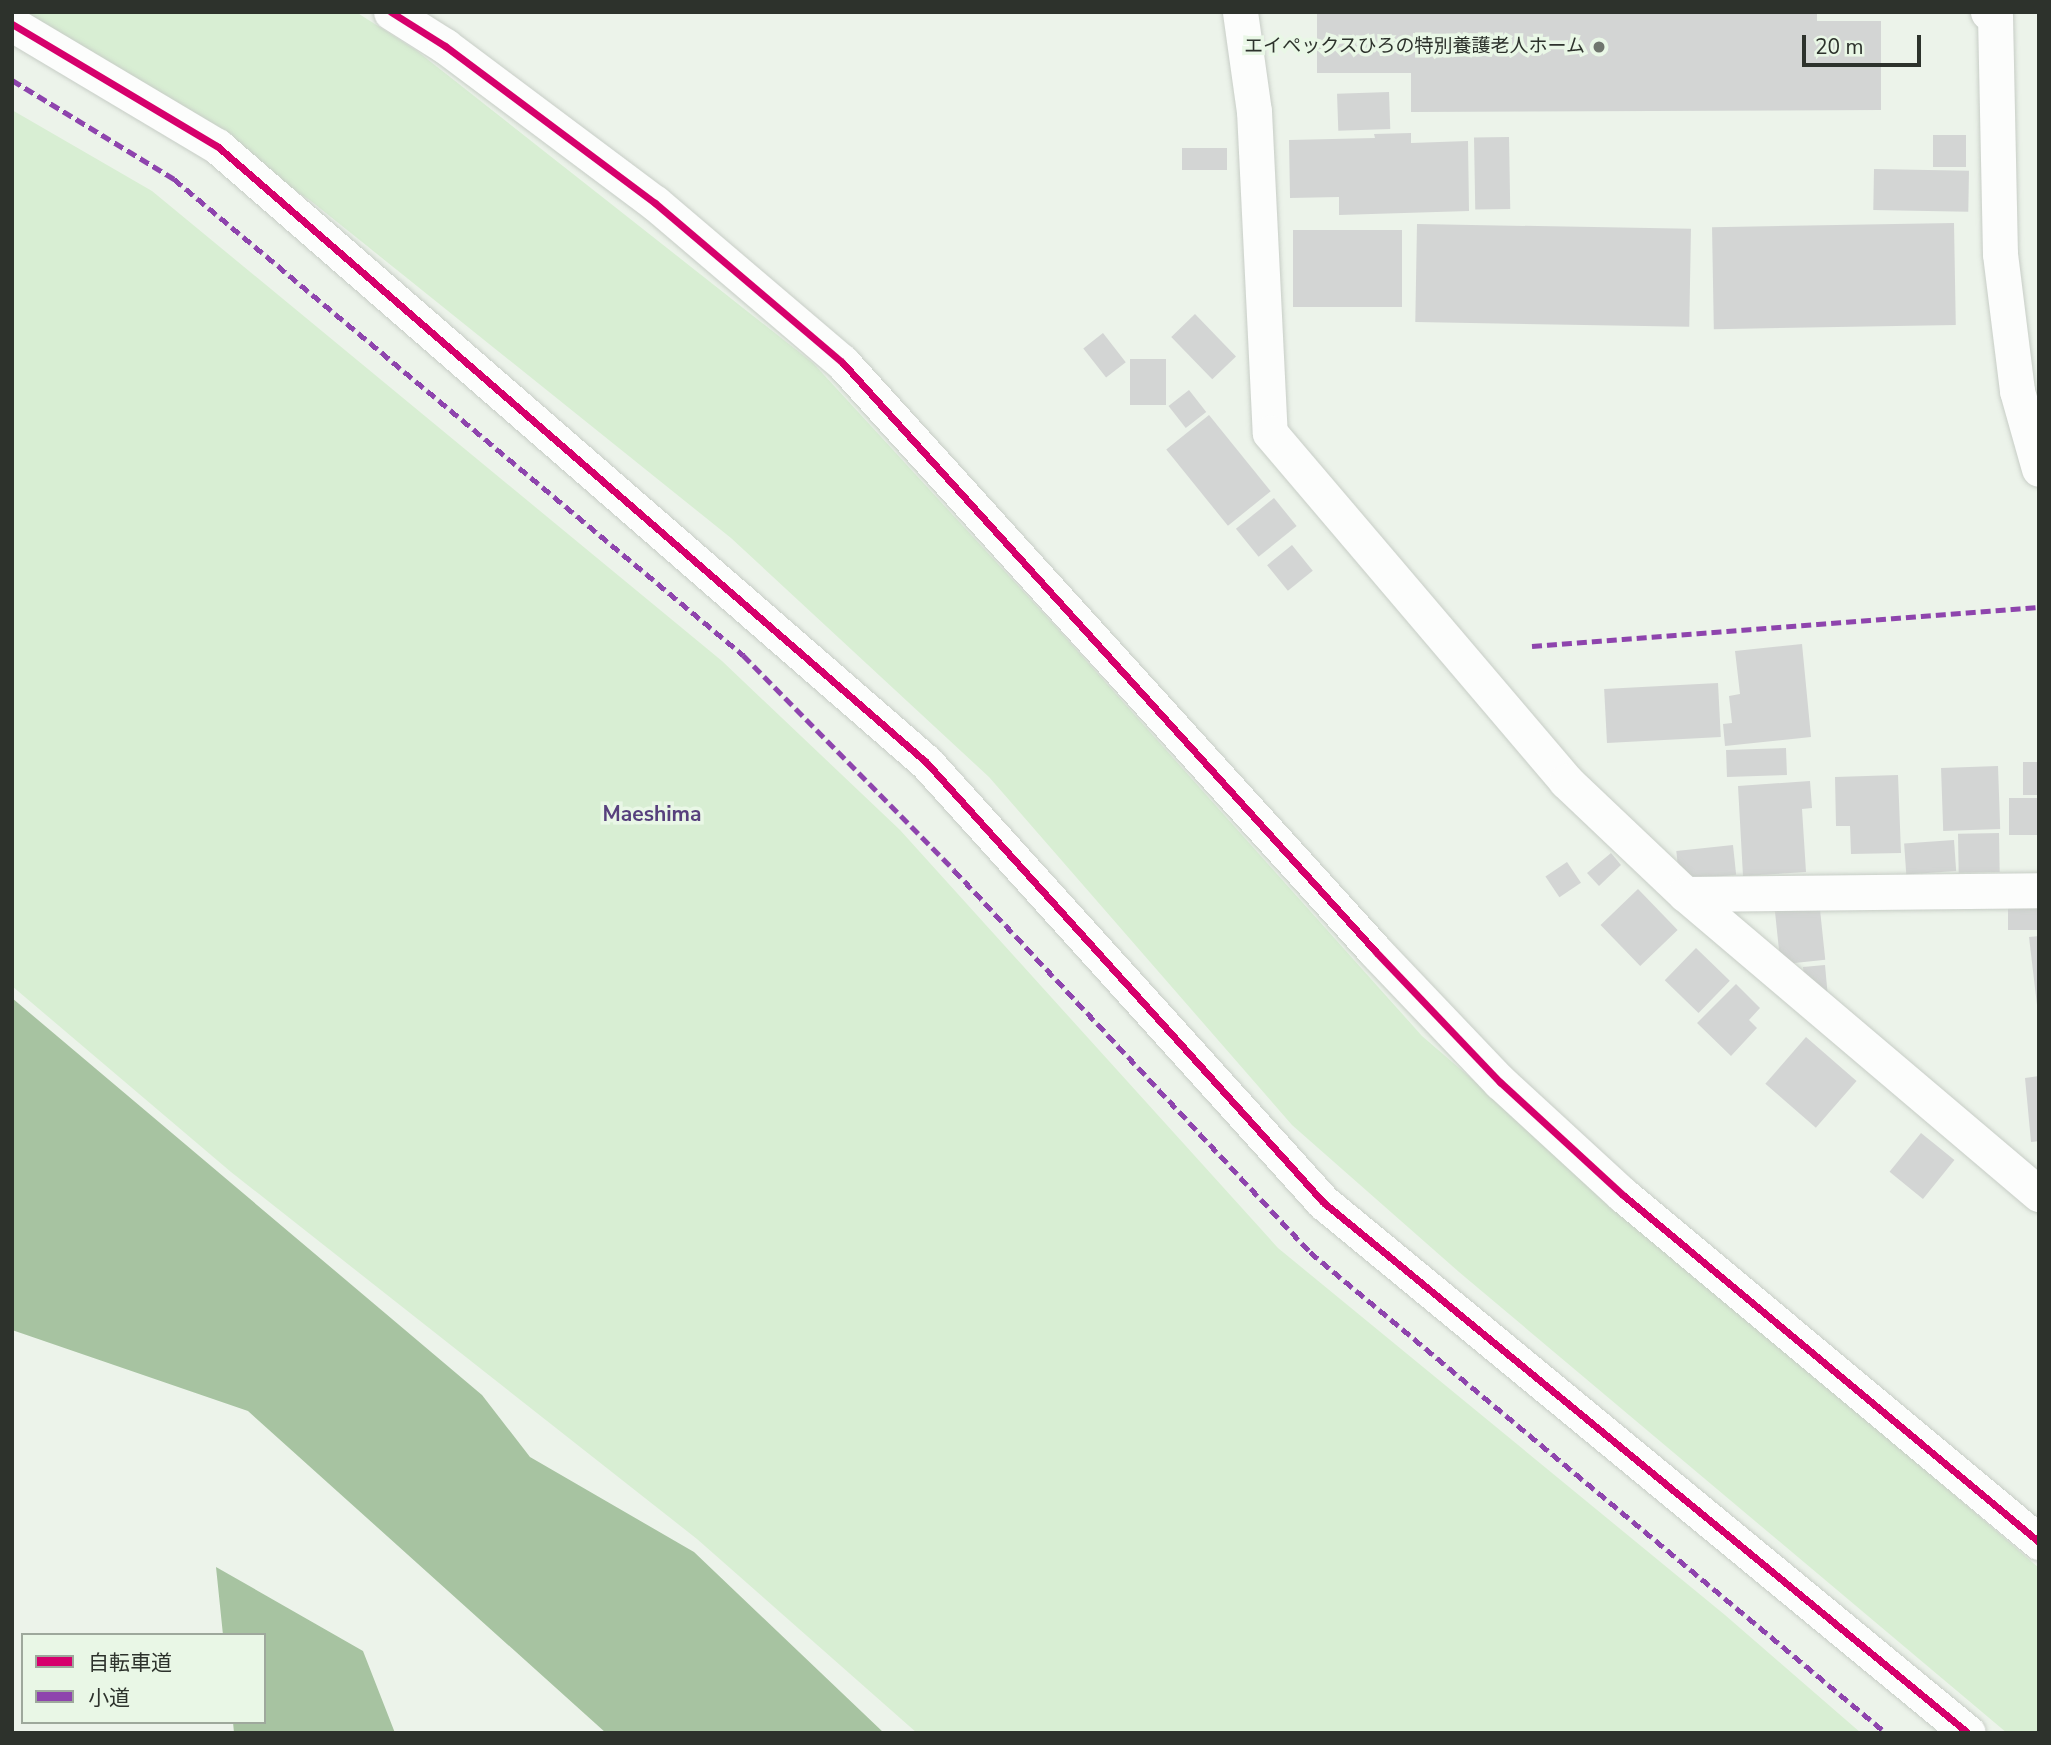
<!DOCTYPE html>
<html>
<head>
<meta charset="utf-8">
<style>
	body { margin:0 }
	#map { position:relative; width:2051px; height:1745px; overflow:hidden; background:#ecf3ea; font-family:"Nunito Sans","Noto Sans JP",sans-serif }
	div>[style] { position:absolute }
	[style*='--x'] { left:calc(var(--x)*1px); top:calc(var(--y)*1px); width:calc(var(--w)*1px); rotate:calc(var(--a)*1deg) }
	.green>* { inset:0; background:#d8eed3 }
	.water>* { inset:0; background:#a7c3a1 }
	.building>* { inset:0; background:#d3d5d4; transform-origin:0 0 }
	.roads { filter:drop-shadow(0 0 2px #c7cdc6) drop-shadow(0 0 2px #c7cdc6) }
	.street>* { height:35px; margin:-17.5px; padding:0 17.5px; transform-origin:17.5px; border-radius:17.5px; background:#fcfdfc }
	.quiet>* { height:5px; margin-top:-2.5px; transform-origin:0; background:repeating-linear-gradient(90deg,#8e44ad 0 10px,transparent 0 15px) }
	.cycleway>* { height:7px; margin:-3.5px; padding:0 3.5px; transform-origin:3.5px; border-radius:3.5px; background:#d6006c }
	.dots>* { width:19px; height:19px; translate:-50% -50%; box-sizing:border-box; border:4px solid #e9f7e6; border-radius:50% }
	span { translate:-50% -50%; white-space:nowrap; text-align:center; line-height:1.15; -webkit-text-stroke:7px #e9f7e6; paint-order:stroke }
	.poi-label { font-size:19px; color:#2d322c }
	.right { translate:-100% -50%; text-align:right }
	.neighbourhood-label { font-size:21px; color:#57407d; font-weight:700 }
	.frame { position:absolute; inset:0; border:14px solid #2d322c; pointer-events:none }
	.legend { position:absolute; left:21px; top:1633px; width:245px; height:91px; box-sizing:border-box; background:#e9f7e6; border:2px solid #9ea89c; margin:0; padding:9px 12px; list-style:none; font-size:21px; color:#2d322c }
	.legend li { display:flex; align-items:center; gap:14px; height:35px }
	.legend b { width:35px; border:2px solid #9ea89c }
	.scale { position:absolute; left:1802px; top:35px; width:119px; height:32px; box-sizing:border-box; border:4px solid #2d322c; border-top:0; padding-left:9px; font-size:21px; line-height:24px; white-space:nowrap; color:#2d322c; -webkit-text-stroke:5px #e9f7e6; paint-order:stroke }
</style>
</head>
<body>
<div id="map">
	<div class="green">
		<i style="clip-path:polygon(26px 12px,356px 12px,417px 51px,813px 363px,1056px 627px,1422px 1036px,2039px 1568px,2039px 1733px,2007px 1733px,1459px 1272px,1292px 1125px,989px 777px,731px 538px,311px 201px)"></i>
		<i style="clip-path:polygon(12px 110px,152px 191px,722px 661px,900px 830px,1278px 1248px,1725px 1615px,1861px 1733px,917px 1733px,697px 1539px,231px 1172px,12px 986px)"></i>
	</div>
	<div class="water">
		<i style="clip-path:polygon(12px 998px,482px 1395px,530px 1457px,694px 1552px,884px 1733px,606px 1733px,248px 1411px,12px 1330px)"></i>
		<i style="clip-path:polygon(216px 1567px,363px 1651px,395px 1733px,234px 1733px,233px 1722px,264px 1722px,264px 1635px,223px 1635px)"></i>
	</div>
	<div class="building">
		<i style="clip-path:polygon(1317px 12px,1817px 12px,1817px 21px,1881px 21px,1881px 110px,1411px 112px,1411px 73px,1317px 73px)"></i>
		<i style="left:1389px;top:92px;width:37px;height:52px;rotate:88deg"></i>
		<i style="clip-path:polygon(1411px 133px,1411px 143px,1468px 141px,1469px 211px,1339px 215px,1339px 197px,1290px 198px,1289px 140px,1375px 138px,1374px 134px)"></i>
		<i style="left:1933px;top:135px;width:33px;height:32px"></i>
		<i style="left:1509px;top:137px;width:72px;height:35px;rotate:89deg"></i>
		<i style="left:1182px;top:148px;width:45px;height:22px"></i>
		<i style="left:1874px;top:169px;width:95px;height:41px;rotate:1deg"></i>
		<i style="left:1954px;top:223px;width:102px;height:242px;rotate:89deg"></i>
		<i style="left:1417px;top:224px;width:274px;height:98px;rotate:1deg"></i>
		<i style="left:1402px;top:230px;width:77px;height:109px;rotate:90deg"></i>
		<i style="left:1195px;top:314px;width:59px;height:33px;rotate:46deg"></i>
		<i style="left:1103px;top:333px;width:37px;height:25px;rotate:52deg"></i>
		<i style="left:1130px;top:359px;width:36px;height:46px"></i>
		<i style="left:1189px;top:390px;width:28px;height:26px;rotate:52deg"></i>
		<i style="left:1209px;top:415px;width:98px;height:55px;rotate:51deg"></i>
		<i style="left:1274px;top:498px;width:36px;height:49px;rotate:51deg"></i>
		<i style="left:1292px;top:545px;width:33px;height:32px;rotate:51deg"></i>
		<i style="clip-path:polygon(1802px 644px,1811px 737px,1725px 746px,1723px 724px,1732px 723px,1729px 696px,1740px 694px,1735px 651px)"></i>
		<i style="left:1718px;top:683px;width:54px;height:114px;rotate:87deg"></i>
		<i style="left:1786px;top:748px;width:27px;height:60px;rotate:88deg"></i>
		<i style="left:2039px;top:762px;width:33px;height:16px;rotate:90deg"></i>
		<i style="left:1998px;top:766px;width:63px;height:57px;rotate:88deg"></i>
		<i style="clip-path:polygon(1898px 775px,1901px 853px,1851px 854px,1850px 826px,1836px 826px,1835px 777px)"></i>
		<i style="clip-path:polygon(1810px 781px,1812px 808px,1802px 809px,1806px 872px,1743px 876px,1738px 786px)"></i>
		<i style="left:2039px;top:798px;width:37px;height:30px;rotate:90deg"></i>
		<i style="left:1999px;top:833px;width:39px;height:41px;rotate:89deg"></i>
		<i style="left:1954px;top:840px;width:31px;height:50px;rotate:86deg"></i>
		<i style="left:1733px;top:845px;width:30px;height:57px;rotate:84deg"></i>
		<i style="clip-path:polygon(1611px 853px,1621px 865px,1599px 886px,1587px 873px)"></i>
		<i style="left:1567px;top:862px;width:25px;height:26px;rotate:56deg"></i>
		<i style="left:1638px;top:889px;width:57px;height:52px;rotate:46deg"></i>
		<i style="left:2039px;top:899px;width:31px;height:31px;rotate:90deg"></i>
		<i style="left:1819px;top:900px;width:60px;height:45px;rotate:84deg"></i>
		<i style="clip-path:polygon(2039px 936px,2039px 1005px,2037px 1005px,2029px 937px)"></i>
		<i style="left:1696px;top:948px;width:47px;height:45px;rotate:44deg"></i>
		<i style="clip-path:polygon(1825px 965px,1828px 998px,1806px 993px,1803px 967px)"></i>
		<i style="clip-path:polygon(1736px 984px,1760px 1008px,1749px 1020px,1757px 1028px,1731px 1056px,1697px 1023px)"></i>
		<i style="left:1806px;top:1037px;width:67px;height:62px;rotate:41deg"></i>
		<i style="clip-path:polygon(2039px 1076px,2039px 1141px,2031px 1142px,2025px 1078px)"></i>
		<i style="left:1921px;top:1133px;width:43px;height:50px;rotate:39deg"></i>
	</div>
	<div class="roads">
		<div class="street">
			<i style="--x:391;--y:12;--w:64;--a:32.2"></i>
			<i style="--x:445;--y:46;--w:262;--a:36.8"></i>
			<i style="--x:655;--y:203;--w:245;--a:40.4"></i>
			<i style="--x:842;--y:362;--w:796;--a:47.85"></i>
			<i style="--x:1376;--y:952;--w:180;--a:46.4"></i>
			<i style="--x:1500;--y:1082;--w:167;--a:42.6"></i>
			<i style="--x:1623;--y:1195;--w:542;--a:39.83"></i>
			<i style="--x:1240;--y:12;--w:100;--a:82"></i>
			<i style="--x:1254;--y:111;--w:322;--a:87.2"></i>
			<i style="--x:1270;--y:433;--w:457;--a:49.6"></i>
			<i style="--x:1566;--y:781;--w:164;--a:43.5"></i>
			<i style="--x:1685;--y:894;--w:464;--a:40.3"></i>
			<i style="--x:1988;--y:12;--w:8;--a:30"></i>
			<i style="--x:1995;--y:16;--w:238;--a:88.8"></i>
			<i style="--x:2000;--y:254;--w:138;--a:82.9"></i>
			<i style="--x:2017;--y:391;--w:81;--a:74.2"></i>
			<i style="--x:12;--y:24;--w:239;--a:30.8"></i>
			<i style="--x:217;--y:146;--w:939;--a:40.99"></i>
			<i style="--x:926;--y:762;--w:593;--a:47.94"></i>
			<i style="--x:1323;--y:1202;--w:835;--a:39.46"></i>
			<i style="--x:1685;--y:894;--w:354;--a:-0.6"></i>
		</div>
	</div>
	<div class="quiet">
		<i style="--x:12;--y:80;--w:190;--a:31.4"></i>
		<i style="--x:174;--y:179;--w:742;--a:39.91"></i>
		<i style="--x:743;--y:655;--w:301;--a:45.5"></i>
		<i style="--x:954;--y:870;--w:522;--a:47.02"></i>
		<i style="--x:1310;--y:1252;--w:750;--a:39.86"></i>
		<i style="--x:1532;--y:646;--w:508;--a:-4.4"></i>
	</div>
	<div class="cycleway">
		<i style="--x:391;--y:12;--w:64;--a:32.2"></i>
		<i style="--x:445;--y:46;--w:262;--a:36.8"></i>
		<i style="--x:655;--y:203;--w:245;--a:40.4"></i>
		<i style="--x:842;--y:362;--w:796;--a:47.85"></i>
		<i style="--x:1376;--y:952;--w:180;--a:46.4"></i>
		<i style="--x:1500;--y:1082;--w:167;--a:42.6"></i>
		<i style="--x:1623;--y:1195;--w:542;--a:39.83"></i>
		<i style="--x:12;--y:24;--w:239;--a:30.8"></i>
		<i style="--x:217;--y:146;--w:939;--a:40.99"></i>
		<i style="--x:926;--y:762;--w:593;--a:47.94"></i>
		<i style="--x:1323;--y:1202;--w:835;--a:39.46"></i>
	</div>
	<div class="dots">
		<i style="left:1599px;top:47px;background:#70766e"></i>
	</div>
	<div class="poi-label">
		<span class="right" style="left:1585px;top:47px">エイぺックスひろの特別養護老人ホーム</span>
	</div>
	<div class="neighbourhood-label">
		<span style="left:652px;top:814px">Maeshima</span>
	</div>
	<div class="frame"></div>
	<ul class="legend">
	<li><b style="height:9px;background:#d6006c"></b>自転車道</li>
	<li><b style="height:9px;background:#8e44ad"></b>小道</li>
	</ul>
	<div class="scale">20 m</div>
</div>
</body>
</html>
